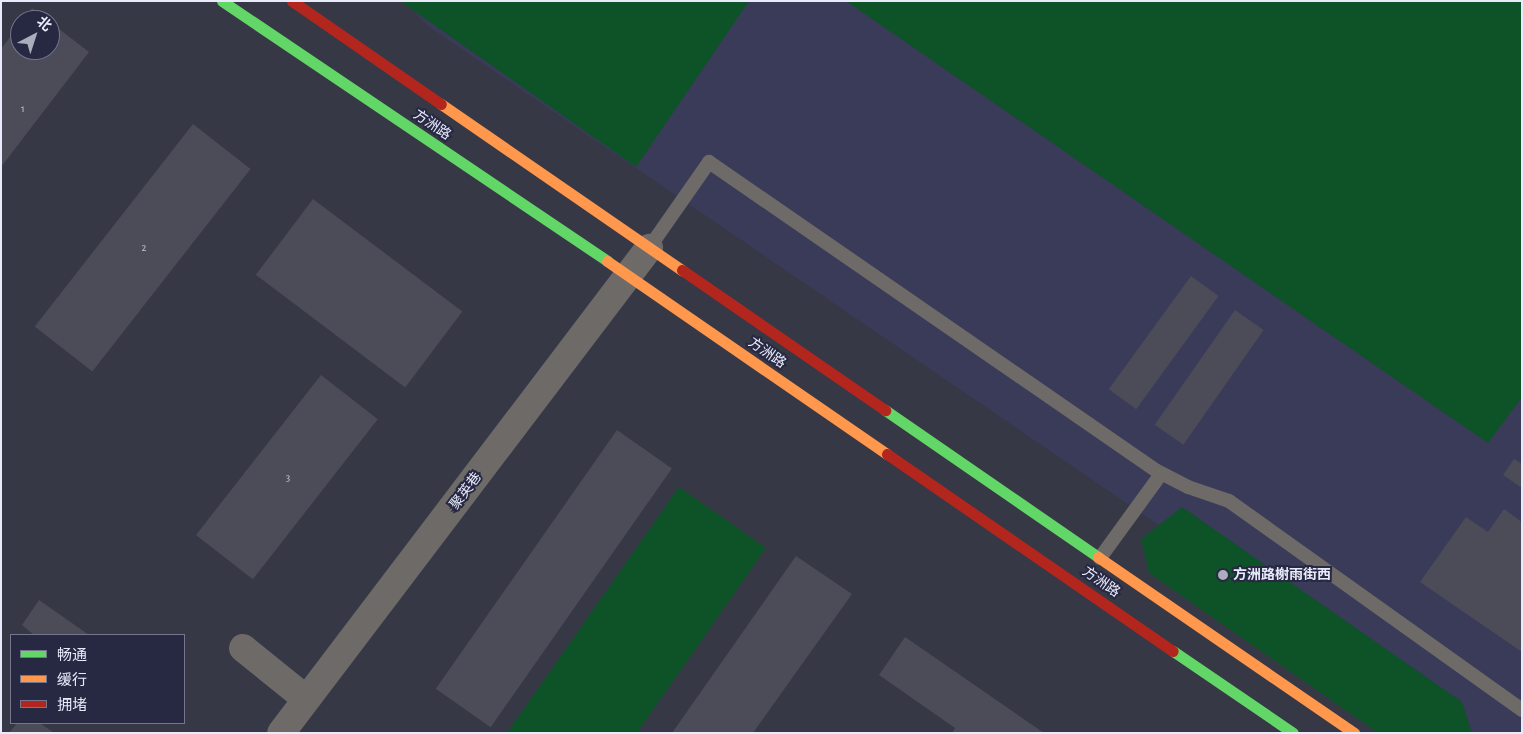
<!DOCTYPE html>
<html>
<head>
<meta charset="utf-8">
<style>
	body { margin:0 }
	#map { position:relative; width:1523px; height:734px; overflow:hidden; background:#373846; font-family:"Alegreya Sans","Noto Sans SC",sans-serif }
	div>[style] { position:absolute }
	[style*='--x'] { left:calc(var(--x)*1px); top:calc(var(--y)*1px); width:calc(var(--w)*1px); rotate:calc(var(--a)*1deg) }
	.built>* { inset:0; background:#393b59 }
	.green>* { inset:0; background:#0e5228 }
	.building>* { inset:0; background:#4b4c58; transform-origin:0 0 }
	.lane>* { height:14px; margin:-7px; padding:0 7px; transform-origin:7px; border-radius:7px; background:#6d6a68 }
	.street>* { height:28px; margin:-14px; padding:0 14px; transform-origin:14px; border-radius:14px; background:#6d6a68 }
	.fast>* { height:11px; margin:-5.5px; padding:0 5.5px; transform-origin:5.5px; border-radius:5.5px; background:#63d668 }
	.slow>* { height:11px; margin:-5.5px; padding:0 5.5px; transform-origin:5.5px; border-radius:5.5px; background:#ff974d }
	.jam>* { height:11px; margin:-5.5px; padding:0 5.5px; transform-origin:5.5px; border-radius:5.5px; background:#b3261e }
	.dots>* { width:14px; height:14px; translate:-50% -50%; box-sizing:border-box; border:2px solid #272842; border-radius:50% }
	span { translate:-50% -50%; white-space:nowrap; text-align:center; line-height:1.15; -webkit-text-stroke:4px #272842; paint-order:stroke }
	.number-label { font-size:11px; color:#c2c3d3 }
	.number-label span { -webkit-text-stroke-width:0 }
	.street-label { font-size:14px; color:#e9ebfc }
	.poi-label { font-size:14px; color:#e9ebfc; font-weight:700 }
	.left { translate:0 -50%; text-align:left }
	.frame { position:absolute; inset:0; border:2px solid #e9ebfc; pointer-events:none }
	.legend { position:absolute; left:10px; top:634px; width:175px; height:90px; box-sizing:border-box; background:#272842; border:1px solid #75768c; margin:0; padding:6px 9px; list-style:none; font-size:15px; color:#e9ebfc }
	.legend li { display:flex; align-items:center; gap:10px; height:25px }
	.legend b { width:25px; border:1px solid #75768c }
	.north { position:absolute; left:10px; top:10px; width:50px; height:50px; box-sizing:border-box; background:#272842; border:1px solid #75768c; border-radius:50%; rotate:40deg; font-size:14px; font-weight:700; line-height:20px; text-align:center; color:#e9ebfc }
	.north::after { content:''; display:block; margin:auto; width:18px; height:22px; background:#abacbc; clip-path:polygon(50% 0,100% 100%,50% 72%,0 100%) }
</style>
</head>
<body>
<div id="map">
	<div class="built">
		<i style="clip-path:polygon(404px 1px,1522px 1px,1522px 733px,1463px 733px,428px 26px)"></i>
	</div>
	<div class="green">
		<i style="clip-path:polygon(400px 1px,749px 1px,636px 167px)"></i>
		<i style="clip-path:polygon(846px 1px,1522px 1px,1522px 397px,1488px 443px)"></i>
		<i style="clip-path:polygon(679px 487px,766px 548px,637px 733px,507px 733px)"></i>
		<i style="clip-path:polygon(1182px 507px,1462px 702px,1472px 733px,1378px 733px,1149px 573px,1141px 539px)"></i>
	</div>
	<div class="building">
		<i style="clip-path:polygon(32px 8px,48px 20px,23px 20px)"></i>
		<i style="clip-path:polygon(50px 22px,89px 52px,1px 167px,1px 49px,20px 24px,20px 50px,50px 50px)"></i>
		<i style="left:193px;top:124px;width:73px;height:257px;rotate:38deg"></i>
		<i style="left:313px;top:199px;width:187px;height:95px;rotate:37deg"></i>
		<i style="left:1191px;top:276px;width:34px;height:140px;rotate:36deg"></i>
		<i style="left:1235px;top:310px;width:35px;height:140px;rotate:35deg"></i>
		<i style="left:321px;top:375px;width:72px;height:203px;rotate:38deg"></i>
		<i style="left:617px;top:430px;width:67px;height:316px;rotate:35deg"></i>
		<i style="clip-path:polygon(1514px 459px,1522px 464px,1522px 488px,1503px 475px)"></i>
		<i style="clip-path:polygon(1504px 509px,1522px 522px,1522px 652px,1420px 582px,1466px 517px,1488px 532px)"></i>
		<i style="clip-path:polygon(796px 556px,852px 594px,753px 733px,672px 733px)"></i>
		<i style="clip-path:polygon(39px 600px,89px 635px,34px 635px,22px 625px)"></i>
		<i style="clip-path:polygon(905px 637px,1044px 733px,952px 733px,955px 728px,879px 675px)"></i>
		<i style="clip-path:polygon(17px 723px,40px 723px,54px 733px,9px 733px)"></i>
	</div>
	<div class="lane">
		<i style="--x:649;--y:248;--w:105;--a:-55.1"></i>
		<i style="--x:709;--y:162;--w:544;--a:34.6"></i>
		<i style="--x:1157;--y:471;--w:35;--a:27"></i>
		<i style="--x:1188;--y:487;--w:43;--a:18.9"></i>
		<i style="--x:1229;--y:501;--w:360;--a:35.5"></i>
		<i style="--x:1100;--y:558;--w:104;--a:-54"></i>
	</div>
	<div class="street">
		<i style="--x:243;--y:648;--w:81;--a:39"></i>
		<i style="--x:281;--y:733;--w:609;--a:-52.81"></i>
	</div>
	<div class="fast">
		<i style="--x:222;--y:1;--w:465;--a:34"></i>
		<i style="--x:885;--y:410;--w:259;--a:34.6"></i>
		<i style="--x:1173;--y:651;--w:145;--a:34.3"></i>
	</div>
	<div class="slow">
		<i style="--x:441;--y:104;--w:293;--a:34.6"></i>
		<i style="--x:607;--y:261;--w:340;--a:34.6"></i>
		<i style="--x:1098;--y:557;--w:311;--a:34.5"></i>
	</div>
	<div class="jam">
		<i style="--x:292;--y:1;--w:181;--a:34.7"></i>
		<i style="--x:682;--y:270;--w:247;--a:34.6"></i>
		<i style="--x:887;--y:454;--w:347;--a:34.6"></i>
	</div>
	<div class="dots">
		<i style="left:1223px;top:575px;background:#abacbc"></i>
	</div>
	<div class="number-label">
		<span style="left:23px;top:109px">1</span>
		<span style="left:144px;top:248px">2</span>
		<span style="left:288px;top:478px">3</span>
	</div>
	<div class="street-label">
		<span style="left:432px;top:125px;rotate:34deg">方洲路</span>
		<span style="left:767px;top:353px;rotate:35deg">方洲路</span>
		<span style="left:466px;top:491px;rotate:-53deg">聚英巷</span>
		<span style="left:1101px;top:582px;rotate:35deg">方洲路</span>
	</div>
	<div class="poi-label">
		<span class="left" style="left:1233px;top:575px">方洲路榭雨街西</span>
	</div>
	<div class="frame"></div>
	<ul class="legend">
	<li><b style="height:6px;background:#63d668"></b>畅通</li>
	<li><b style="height:6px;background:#ff974d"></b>缓行</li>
	<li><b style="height:6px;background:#b3261e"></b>拥堵</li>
	</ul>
	<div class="north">北</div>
</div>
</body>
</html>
